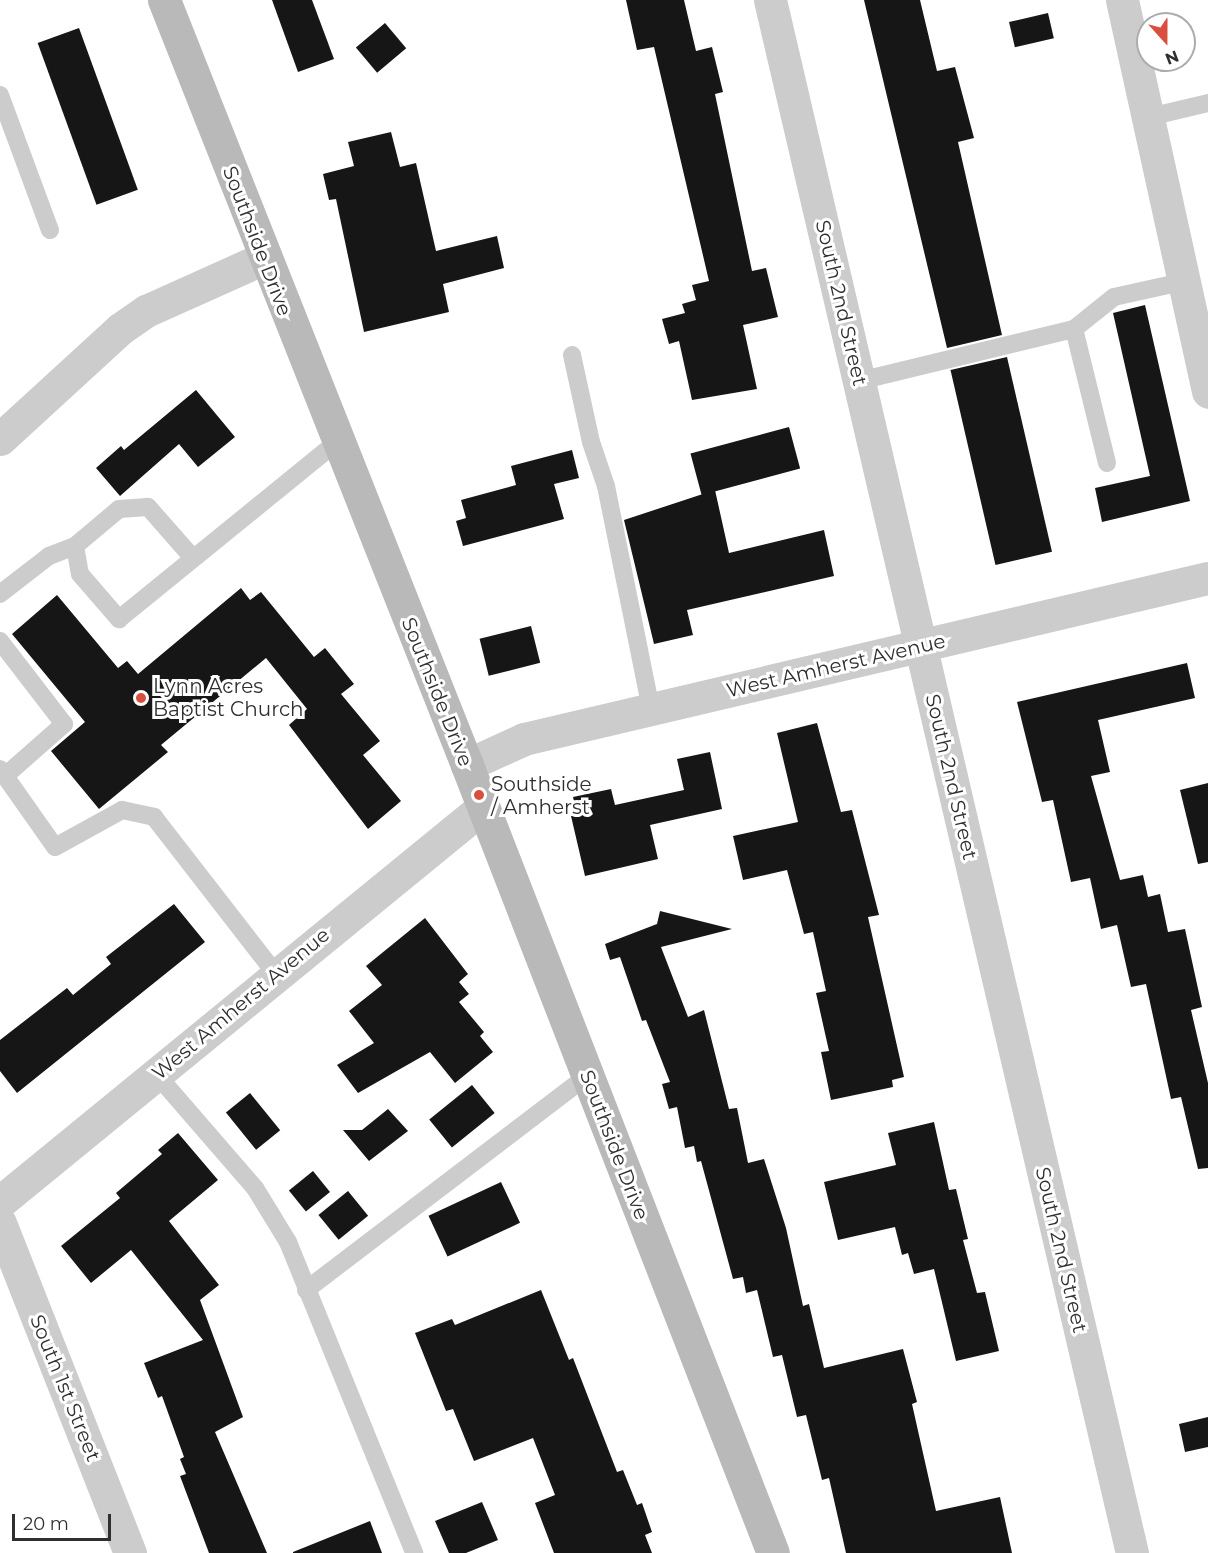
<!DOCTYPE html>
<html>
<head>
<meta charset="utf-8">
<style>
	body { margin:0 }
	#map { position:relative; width:1208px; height:1553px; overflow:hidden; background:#fff; font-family:Montserrat,sans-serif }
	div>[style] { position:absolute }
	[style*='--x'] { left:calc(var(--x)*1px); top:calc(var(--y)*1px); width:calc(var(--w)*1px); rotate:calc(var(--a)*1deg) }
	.building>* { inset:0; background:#161616; transform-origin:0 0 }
	.service>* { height:18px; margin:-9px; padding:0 9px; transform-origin:9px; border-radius:9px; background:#ccc }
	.minor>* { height:33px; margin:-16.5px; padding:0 16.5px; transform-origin:16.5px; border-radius:16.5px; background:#ccc }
	.secondary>* { height:33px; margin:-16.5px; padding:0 16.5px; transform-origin:16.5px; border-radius:16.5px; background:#b9b9b9 }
	.dots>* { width:16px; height:16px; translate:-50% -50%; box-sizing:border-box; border:3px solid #fff; border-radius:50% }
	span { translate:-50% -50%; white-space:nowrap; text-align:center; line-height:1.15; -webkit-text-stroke:6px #fff; paint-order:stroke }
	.street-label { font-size:20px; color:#2f2f2f }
	.poi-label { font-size:20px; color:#2f2f2f }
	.left { translate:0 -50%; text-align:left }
	.north { position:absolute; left:1136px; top:12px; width:60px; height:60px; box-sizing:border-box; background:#fff; border:2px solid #acacac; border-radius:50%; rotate:159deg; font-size:16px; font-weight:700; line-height:24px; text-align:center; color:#2f2f2f }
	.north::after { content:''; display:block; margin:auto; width:21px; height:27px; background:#d84e3f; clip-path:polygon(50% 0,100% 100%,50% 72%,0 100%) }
	.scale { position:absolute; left:12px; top:1514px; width:99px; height:27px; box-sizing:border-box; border:3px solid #2f2f2f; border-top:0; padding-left:8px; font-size:18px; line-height:21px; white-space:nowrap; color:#2f2f2f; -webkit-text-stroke:4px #fff; paint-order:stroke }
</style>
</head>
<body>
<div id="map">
	<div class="building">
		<i style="clip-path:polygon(272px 0,312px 0,334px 59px,298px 72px)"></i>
		<i style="clip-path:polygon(626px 0,684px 0,696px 51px,712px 47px,723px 92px,715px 94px,752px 271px,766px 268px,778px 317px,743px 325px,757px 389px,692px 400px,679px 341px,669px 344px,662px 319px,685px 313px,682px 304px,696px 300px,692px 285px,709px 281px,654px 47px,637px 50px)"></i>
		<i style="clip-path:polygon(864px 0,920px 0,937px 71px,955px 67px,974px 138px,958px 142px,1002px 335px,947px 348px)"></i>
		<i style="left:1048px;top:13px;width:26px;height:40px;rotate:77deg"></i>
		<i style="left:385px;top:23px;width:33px;height:38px;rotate:50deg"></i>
		<i style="left:79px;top:28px;width:172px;height:44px;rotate:70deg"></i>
		<i style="clip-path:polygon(391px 132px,400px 167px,416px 163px,436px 251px,497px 236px,504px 268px,443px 284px,449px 312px,364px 332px,336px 199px,329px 200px,323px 174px,354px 166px,348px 142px)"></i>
		<i style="clip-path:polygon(1145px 305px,1190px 501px,1102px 522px,1095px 488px,1150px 476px,1113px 313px)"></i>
		<i style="left:1007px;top:357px;width:200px;height:58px;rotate:77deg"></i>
		<i style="clip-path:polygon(196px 390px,235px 437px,198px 467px,179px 444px,120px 496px,96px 468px,121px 446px,124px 450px)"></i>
		<i style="left:789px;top:427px;width:43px;height:102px;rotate:75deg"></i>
		<i style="clip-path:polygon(572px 450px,579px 478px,554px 484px,564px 519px,463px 546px,456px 521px,466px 518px,461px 500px,516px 485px,511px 466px)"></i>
		<i style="clip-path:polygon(715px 490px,729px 553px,824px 530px,834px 576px,687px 610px,693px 635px,654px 644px,624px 520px)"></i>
		<i style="clip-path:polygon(241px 588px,250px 600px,261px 592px,314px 657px,325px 648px,354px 684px,341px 694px,380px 741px,363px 755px,401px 801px,368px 829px,289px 725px,307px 709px,266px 658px,161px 745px,168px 752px,99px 809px,51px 751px,85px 722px,12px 634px,57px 595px,118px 668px,127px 661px,138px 674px)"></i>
		<i style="left:531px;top:626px;width:38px;height:53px;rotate:76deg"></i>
		<i style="clip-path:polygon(1187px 663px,1195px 698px,1098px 720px,1110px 772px,1091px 776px,1120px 880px,1143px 875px,1148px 897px,1160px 894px,1168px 932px,1185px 929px,1202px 1007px,1191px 1010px,1208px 1083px,1208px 1168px,1198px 1169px,1181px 1097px,1171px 1099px,1146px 984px,1131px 987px,1117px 925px,1101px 929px,1090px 878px,1071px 882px,1053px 800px,1042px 802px,1017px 702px)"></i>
		<i style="clip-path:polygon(817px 723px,841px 812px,852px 810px,879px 915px,868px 917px,904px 1077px,892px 1080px,893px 1087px,831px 1100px,821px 1052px,829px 1051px,816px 993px,826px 991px,813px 932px,804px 934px,787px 870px,743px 880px,733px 836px,798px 822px,777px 733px)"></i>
		<i style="clip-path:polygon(710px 752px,722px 809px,650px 825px,658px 859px,585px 876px,571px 816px,577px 815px,573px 797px,611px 789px,615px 805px,684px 790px,677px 759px)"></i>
		<i style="clip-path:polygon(1208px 783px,1208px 862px,1198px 864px,1180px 790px)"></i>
		<i style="clip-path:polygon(174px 904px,205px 942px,17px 1093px,0 1071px,0 1040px,67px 988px,73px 995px,111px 964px,106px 957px)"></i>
		<i style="clip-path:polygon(660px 911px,732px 929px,661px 947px,688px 1017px,704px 1010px,729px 1109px,737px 1108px,748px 1163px,764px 1159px,786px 1228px,803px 1306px,809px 1304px,824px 1368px,903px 1349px,917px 1402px,912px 1404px,936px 1511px,1000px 1497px,1012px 1553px,846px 1553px,829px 1478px,822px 1480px,806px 1415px,797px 1417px,782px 1355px,773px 1357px,757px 1290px,746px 1293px,743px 1277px,733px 1279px,701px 1161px,697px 1162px,694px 1146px,685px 1148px,677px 1107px,669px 1109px,662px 1084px,670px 1082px,646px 1020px,642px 1021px,620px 957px,610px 960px,605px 944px,657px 924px)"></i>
		<i style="clip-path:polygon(425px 918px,468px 974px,459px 982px,469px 994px,459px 1002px,484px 1032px,480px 1036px,493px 1052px,455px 1083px,430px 1052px,358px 1093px,337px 1065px,374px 1043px,349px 1011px,382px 985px,366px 966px)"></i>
		<i style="left:472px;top:1085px;width:36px;height:55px;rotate:51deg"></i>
		<i style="left:250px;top:1093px;width:48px;height:31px;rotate:51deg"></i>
		<i style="clip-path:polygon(388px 1109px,408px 1131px,369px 1161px,343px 1130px,362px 1130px)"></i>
		<i style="clip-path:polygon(934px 1122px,949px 1190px,956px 1189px,968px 1239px,963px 1240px,977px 1293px,985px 1292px,999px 1351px,956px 1361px,934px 1269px,914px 1274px,908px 1253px,902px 1255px,895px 1227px,838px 1240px,824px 1182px,896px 1165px,888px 1133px)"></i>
		<i style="clip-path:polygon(178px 1133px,218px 1180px,169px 1221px,219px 1285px,200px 1300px,243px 1417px,215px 1432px,267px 1553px,209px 1553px,180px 1476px,186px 1474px,180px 1459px,184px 1457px,162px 1396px,158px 1398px,144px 1363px,203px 1340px,131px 1250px,91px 1283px,61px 1246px,120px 1198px,116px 1193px,162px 1154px,158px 1150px)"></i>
		<i style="left:313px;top:1171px;width:27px;height:31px;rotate:51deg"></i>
		<i style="left:501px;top:1182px;width:45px;height:80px;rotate:65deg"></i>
		<i style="left:348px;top:1191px;width:32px;height:38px;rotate:51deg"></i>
		<i style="clip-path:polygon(541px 1290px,569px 1360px,573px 1358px,617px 1472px,623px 1470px,637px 1505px,642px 1503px,652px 1532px,645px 1535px,652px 1553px,554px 1553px,535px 1503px,555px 1495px,533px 1438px,474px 1461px,453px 1409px,446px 1411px,415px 1333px,452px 1319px,455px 1325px)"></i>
		<i style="clip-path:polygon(1208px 1417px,1208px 1447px,1185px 1452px,1179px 1424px)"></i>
		<i style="clip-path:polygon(482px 1502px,498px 1540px,466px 1553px,449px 1553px,435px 1521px)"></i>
		<i style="clip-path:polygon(370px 1521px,382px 1553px,293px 1553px,293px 1552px)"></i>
	</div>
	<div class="service">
		<i style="--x:0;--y:95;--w:144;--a:69.7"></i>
		<i style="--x:1149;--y:117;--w:61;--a:-13.3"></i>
		<i style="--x:572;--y:355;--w:89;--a:77.7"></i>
		<i style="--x:591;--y:442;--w:46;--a:71.2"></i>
		<i style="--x:606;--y:486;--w:227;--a:78.6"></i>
		<i style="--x:859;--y:381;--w:221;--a:-13.6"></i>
		<i style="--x:1107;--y:463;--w:138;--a:-103.8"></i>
		<i style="--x:1074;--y:329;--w:51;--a:-38.7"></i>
		<i style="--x:1114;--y:297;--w:74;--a:-12.5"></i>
		<i style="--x:192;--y:557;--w:67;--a:-131.3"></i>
		<i style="--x:148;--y:507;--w:29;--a:176"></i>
		<i style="--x:119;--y:509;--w:57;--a:139.9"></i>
		<i style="--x:75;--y:546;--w:28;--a:80"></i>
		<i style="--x:80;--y:574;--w:60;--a:49.1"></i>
		<i style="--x:119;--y:619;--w:281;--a:-39.1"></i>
		<i style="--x:0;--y:594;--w:62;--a:-37.8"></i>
		<i style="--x:49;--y:556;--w:28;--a:-21"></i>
		<i style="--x:0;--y:641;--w:105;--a:52.4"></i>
		<i style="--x:64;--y:724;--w:79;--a:138.6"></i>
		<i style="--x:0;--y:769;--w:95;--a:54.8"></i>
		<i style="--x:55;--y:847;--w:77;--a:-28.9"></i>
		<i style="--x:122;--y:810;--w:33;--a:12"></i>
		<i style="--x:154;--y:817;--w:199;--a:52.2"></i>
		<i style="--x:157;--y:1075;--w:150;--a:49.1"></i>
		<i style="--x:255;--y:1188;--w:63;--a:58.6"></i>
		<i style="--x:288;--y:1242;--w:336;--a:67.9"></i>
		<i style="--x:306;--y:1290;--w:353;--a:-37.3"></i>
	</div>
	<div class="minor">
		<i style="--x:770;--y:0;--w:1595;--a:76.88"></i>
		<i style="--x:1122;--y:0;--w:401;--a:77.6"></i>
		<i style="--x:0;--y:439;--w:163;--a:-42.5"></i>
		<i style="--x:120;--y:329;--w:32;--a:-35"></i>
		<i style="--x:146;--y:311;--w:129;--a:-24.2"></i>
		<i style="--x:467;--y:765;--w:63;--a:-24.5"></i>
		<i style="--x:524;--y:739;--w:703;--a:-13.25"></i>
		<i style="--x:0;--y:1202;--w:624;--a:-39.28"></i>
		<i style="--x:0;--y:1223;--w:355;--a:68.5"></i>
	</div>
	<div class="secondary">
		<i style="--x:164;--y:0;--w:823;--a:68.39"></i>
		<i style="--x:467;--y:765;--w:845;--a:68.78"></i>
	</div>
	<div class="dots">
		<i style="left:141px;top:698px;background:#d84e3f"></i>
		<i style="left:479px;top:795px;background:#d84e3f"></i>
	</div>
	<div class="street-label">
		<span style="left:257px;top:241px;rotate:69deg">Southside Drive</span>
		<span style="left:841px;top:303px;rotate:77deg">South 2nd Street</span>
		<span style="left:836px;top:666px;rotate:-13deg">West Amherst Avenue</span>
		<span style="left:437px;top:692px;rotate:68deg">Southside Drive</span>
		<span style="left:951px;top:777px;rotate:77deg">South 2nd Street</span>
		<span style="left:241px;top:1004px;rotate:-40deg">West Amherst Avenue</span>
		<span style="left:614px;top:1145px;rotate:69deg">Southside Drive</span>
		<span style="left:1061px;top:1250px;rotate:77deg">South 2nd Street</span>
		<span style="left:65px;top:1388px;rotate:68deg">South 1st Street</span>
	</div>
	<div class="poi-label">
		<span class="left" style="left:153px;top:698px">Lynn Acres<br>Baptist Church</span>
		<span class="left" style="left:491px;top:796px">Southside<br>/ Amherst</span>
	</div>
	<div class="north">N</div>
	<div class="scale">20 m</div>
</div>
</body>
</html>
